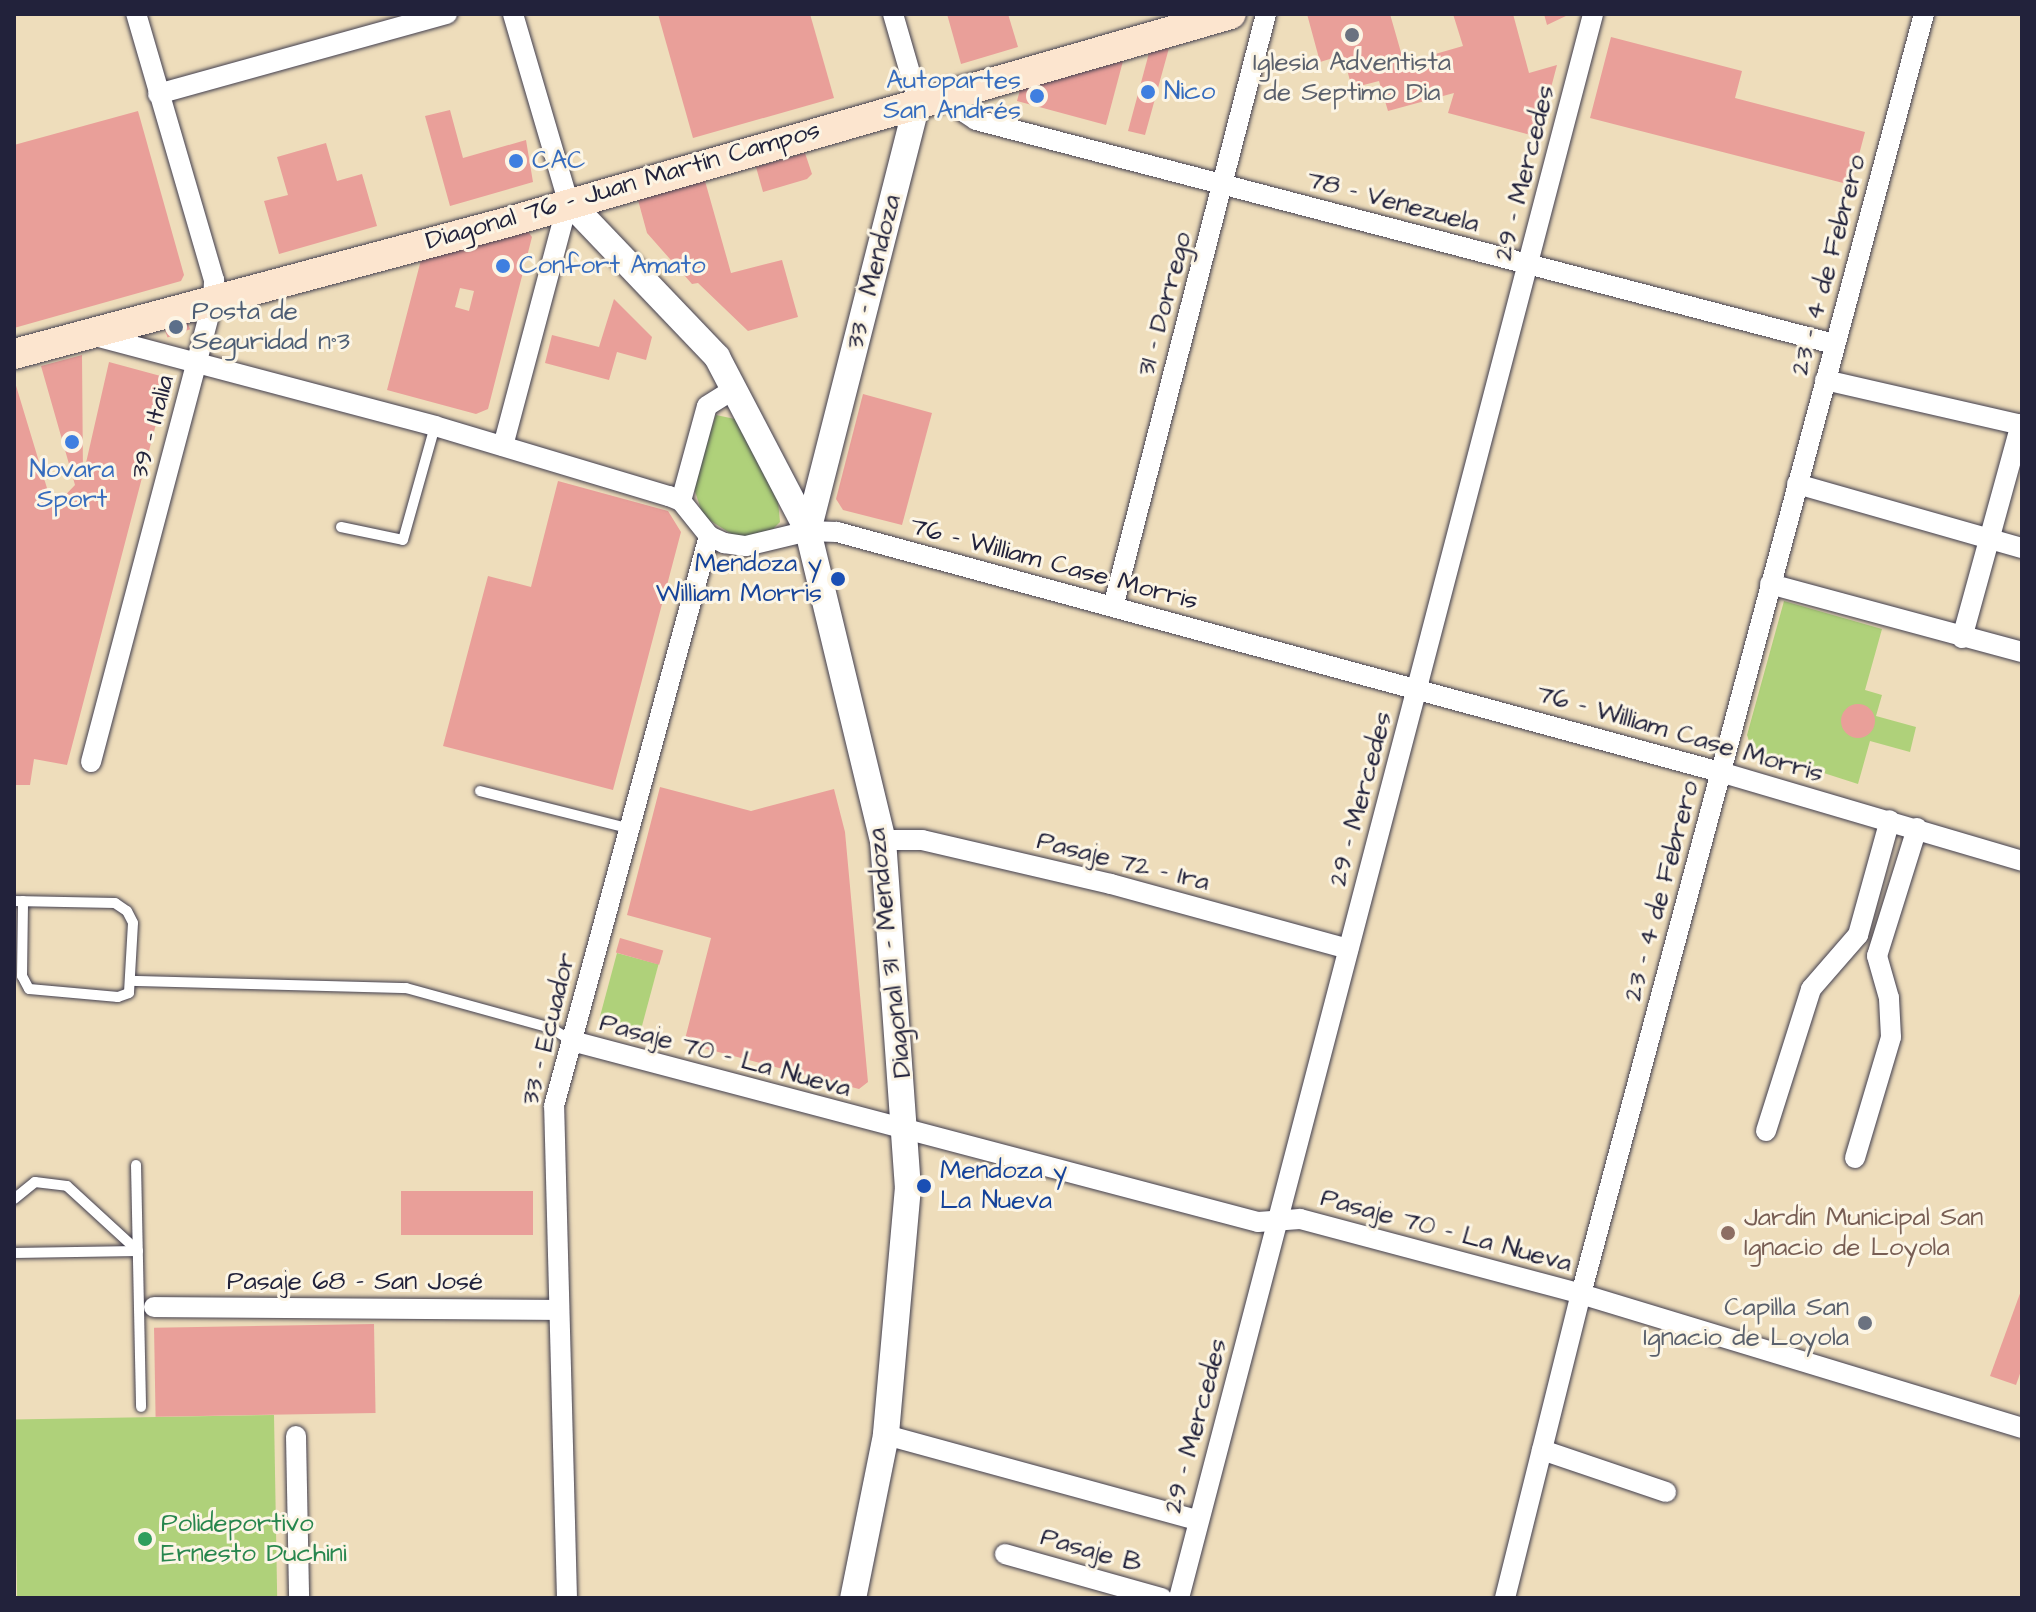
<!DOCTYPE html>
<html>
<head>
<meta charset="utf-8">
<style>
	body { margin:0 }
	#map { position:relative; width:2036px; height:1612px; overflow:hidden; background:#edb; font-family:"Architects Daughter",sans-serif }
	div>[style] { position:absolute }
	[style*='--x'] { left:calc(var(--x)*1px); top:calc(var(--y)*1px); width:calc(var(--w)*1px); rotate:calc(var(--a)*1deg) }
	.green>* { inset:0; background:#afd17a; transform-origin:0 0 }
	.building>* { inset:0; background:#e99f99; transform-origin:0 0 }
	.round { border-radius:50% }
	.roads { filter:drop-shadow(0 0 2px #413e4e) drop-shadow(0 0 2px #413e4e) }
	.service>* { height:10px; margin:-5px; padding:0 5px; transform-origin:5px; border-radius:5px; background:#fff }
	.minor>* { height:20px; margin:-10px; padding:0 10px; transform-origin:10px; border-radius:10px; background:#fff }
	.tertiary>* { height:26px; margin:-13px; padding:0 13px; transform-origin:13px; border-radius:13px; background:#fff }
	.secondary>* { height:30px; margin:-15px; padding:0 15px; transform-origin:15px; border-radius:15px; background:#fce5cf }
	.dots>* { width:22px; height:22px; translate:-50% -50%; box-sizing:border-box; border:4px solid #fcf5e5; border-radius:50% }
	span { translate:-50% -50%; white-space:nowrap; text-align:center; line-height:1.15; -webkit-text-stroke:6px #fcf5e5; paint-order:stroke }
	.worship-label { font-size:26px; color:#5b616d }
	.right { translate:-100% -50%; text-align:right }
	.shop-label { font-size:26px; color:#366cbe }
	.left { translate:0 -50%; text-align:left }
	.street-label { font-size:26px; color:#22223b }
	.service-label { font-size:26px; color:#4e5e75 }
	.transit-label { font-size:26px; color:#164399 }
	.education-label { font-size:26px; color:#785e54 }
	.leisure-label { font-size:26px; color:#27864d }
	.frame { position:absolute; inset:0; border:16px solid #22223b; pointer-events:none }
</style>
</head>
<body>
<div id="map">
	<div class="green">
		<i style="clip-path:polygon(716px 415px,735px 419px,778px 501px,780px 522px,771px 531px,754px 538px,733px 535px,703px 516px,693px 485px)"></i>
		<i style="clip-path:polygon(1784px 601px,1882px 629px,1865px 690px,1882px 695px,1876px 716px,1916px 727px,1910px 752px,1870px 741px,1858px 784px,1752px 750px,1747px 735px)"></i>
		<i style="left:617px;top:953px;width:43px;height:71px;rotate:15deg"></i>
		<i style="left:274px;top:1415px;width:183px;height:260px;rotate:89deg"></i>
	</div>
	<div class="building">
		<i style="clip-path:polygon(658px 14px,810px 14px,834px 98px,693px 138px)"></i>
		<i style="clip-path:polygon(947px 14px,1008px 14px,1018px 47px,961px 64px)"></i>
		<i style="clip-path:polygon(1307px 14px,1390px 14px,1404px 63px,1463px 46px,1453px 14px,1513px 14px,1529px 73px,1557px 65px,1538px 137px,1448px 113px,1454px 93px,1388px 111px,1379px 81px,1352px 88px,1343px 55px,1320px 62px)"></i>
		<i style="clip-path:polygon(1544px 14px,1570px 14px,1547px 25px)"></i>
		<i style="clip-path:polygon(1611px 37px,1742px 71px,1735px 98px,1865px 132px,1851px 185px,1590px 118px)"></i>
		<i style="clip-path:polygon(1169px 48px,1145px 135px,1128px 131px,1149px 53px)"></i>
		<i style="clip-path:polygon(1123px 61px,1106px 125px,1017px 101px,1020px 90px)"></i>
		<i style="clip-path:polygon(450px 110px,463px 158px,526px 140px,533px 182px,450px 206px,425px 116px)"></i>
		<i style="clip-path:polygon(138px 111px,184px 275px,181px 281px,14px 328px,14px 145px)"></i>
		<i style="clip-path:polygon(326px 143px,337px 181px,362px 174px,377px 226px,279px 254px,264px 201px,288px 195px,277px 157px)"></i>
		<i style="clip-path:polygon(805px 153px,812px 174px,807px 179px,763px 192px,756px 167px)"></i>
		<i style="clip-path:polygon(705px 181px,731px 273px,782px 260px,798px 317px,748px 331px,698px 283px,692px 284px,647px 233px,638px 200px)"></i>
		<i style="clip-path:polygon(evenodd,527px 230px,532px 237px,488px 409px,476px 414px,387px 390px,421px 260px,527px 230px,460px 288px,474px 291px,469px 311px,455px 307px,460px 288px)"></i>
		<i style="clip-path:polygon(614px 299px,652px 337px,646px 360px,617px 352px,609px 380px,545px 363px,552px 335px,599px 347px)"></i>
		<i style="left:186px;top:318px;width:12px;height:24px;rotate:70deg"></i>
		<i style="clip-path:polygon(82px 355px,83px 476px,109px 362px,168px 378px,67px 765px,34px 759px,30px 785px,14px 785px,14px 379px,53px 508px,75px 485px,41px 366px)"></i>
		<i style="clip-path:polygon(863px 394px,932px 413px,902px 525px,843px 510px,836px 499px)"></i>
		<i style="clip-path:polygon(558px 481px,668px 511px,681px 532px,613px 790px,443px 746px,488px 576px,531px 587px)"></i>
		<i class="round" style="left:1841px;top:704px;width:34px;height:34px"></i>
		<i style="clip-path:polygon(660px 787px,751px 811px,834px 789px,845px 832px,868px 1082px,859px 1089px,684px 1043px,711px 938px,627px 915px)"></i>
		<i style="left:620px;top:938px;width:45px;height:15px;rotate:16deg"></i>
		<i style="left:533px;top:1191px;width:44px;height:132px;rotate:90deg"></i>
		<i style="clip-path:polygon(2022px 1288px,2022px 1368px,2016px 1385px,1990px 1376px)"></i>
		<i style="left:374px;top:1324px;width:89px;height:220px;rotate:89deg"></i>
	</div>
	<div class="roads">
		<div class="service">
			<i style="--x:341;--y:527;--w:63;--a:11.8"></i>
			<i style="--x:403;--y:540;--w:118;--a:-74.3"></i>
			<i style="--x:480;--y:791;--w:152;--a:14.1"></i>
			<i style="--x:14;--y:901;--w:101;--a:1.1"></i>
			<i style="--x:115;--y:903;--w:14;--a:34"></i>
			<i style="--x:127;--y:911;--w:13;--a:63"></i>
			<i style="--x:133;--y:923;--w:70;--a:93.3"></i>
			<i style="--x:129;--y:993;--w:12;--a:160"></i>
			<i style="--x:118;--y:997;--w:89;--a:-174.9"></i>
			<i style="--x:29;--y:989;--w:15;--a:-118"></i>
			<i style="--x:22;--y:976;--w:75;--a:-89.2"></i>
			<i style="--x:133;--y:981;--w:273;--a:1.5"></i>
			<i style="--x:406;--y:988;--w:150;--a:15.4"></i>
			<i style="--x:551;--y:1028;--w:25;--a:32"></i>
			<i style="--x:136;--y:1165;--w:242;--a:88.8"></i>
			<i style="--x:14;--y:1199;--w:27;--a:-39"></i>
			<i style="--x:35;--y:1182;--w:32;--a:7"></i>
			<i style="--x:67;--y:1186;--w:96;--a:42.5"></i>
			<i style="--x:14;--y:1253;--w:124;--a:-0.9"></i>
		</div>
		<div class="minor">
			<i style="--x:893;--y:14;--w:90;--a:73.8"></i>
			<i style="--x:953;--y:90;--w:25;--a:63"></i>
			<i style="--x:964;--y:112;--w:14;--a:34"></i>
			<i style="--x:976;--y:120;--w:887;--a:14.63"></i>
			<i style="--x:158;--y:94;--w:300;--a:-15.5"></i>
			<i style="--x:91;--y:335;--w:356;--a:14.8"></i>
			<i style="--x:435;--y:426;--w:244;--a:16.7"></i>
			<i style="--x:669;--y:496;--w:13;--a:23"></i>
			<i style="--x:681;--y:501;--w:45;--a:51.3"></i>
			<i style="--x:709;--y:536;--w:17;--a:25"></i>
			<i style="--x:724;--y:543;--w:22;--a:8"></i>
			<i style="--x:746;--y:546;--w:64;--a:-13.6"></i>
			<i style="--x:808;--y:531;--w:29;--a:2"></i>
			<i style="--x:837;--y:532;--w:915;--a:15.21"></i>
			<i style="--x:1720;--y:772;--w:315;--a:16.4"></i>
			<i style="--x:1825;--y:380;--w:202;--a:12.9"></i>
			<i style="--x:503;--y:446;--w:253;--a:-75.1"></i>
			<i style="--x:568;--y:201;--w:195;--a:-106.4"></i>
			<i style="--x:1797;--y:484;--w:234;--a:15.9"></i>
			<i style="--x:681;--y:501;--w:98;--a:-74.7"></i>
			<i style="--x:707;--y:406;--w:32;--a:-32"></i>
			<i style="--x:1770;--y:584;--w:261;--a:15.1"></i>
			<i style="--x:1113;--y:607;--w:612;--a:-75.53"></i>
			<i style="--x:1962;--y:638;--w:222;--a:-74.6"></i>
			<i style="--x:91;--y:762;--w:477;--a:-75.2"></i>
			<i style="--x:213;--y:301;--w:21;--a:-87"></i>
			<i style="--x:214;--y:280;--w:277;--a:-106.3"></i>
			<i style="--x:883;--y:840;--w:39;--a:0"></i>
			<i style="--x:922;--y:840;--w:194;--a:13.1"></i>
			<i style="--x:1111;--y:884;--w:246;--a:15.3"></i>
			<i style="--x:572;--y:1041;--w:709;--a:14.78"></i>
			<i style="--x:1258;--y:1222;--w:42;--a:-4.1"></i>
			<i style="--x:1300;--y:1219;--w:291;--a:14.9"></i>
			<i style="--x:1581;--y:1294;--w:461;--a:16.9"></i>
			<i style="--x:1766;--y:1131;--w:149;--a:-72.4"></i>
			<i style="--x:1811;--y:989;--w:72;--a:-49"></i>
			<i style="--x:1858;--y:935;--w:119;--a:-74.5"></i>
			<i style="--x:1855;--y:1158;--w:126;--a:-73.4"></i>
			<i style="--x:1891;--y:1037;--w:39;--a:-93"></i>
			<i style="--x:1889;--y:998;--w:44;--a:-105.9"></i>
			<i style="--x:1877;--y:956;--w:134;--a:-72.6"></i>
			<i style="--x:154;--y:1307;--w:402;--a:0.4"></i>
			<i style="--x:886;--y:1435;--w:322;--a:15.3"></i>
			<i style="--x:296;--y:1436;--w:162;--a:88.9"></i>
			<i style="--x:1542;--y:1450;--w:131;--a:18.7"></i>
			<i style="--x:1005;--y:1554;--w:163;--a:15.7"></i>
			<i style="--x:567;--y:1598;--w:492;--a:-91.5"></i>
			<i style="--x:554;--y:1106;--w:591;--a:-74.79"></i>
			<i style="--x:1179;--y:1598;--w:1637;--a:-75.35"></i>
			<i style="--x:1505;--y:1598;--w:313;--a:-76"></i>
			<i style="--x:1581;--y:1294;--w:1325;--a:-75"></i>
		</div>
		<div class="tertiary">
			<i style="--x:568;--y:201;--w:216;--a:46.3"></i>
			<i style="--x:717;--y:357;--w:196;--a:62.4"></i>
			<i style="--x:808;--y:531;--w:318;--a:76.4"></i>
			<i style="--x:883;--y:840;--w:348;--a:85.9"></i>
			<i style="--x:908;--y:1187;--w:249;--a:95.1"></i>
			<i style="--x:886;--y:1435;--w:166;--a:101.4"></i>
			<i style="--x:808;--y:531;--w:445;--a:-75.7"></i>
		</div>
		<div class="secondary">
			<i style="--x:14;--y:354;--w:511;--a:-14.96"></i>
			<i style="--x:508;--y:222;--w:752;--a:-16.05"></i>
		</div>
	</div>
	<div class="dots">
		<i style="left:1352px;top:35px;background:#6b7280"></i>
		<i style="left:1148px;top:92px;background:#3f7fe0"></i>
		<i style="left:1037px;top:96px;background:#3f7fe0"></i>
		<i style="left:516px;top:161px;background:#3f7fe0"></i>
		<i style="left:503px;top:266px;background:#3f7fe0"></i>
		<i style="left:176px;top:327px;background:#5c6f8a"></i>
		<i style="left:72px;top:442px;background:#3f7fe0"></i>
		<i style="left:838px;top:579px;background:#1a4fb4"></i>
		<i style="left:924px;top:1186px;background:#1a4fb4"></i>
		<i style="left:1728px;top:1233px;background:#8d6e63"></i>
		<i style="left:1865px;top:1323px;background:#6b7280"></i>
		<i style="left:145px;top:1539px;background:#2e9e5b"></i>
	</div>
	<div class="worship-label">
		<span style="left:1352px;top:78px">Iglesia Adventista<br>de Septimo Dia</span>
		<span class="right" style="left:1849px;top:1323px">Capilla San<br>Ignacio de Loyola</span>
	</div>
	<div class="shop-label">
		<span class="right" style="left:1021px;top:96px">Autopartes<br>San Andrés</span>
		<span class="left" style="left:1164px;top:92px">Nico</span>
		<span class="left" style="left:532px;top:161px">CAC</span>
		<span class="left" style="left:519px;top:266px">Confort Amato</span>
		<span style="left:72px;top:485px">Novara<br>Sport</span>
	</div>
	<div class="street-label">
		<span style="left:1525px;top:173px;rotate:-76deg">29 - Mercedes</span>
		<span style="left:623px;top:186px;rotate:-16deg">Diagonal 76 - Juan Martín Campos</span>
		<span style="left:1393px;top:202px;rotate:15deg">78 - Venezuela</span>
		<span style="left:1829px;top:265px;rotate:-75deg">23 - 4 de Febrero</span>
		<span style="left:874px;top:272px;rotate:-76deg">33 - Mendoza</span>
		<span style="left:1165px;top:304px;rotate:-75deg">31 - Dorrego</span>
		<span style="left:153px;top:427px;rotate:-75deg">39 - Italia</span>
		<span style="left:1054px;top:564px;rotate:15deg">76 - William Case Morris</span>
		<span style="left:1680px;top:734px;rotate:16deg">76 - William Case Morris</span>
		<span style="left:1361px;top:799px;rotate:-75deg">29 - Mercedes</span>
		<span style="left:1123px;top:862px;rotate:14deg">Pasaje 72 - Ira</span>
		<span style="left:1662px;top:891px;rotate:-75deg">23 - 4 de Febrero</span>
		<span style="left:890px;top:953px;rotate:-96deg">Diagonal 31 - Mendoza</span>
		<span style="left:549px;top:1029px;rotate:-76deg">33 - Ecuador</span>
		<span style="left:725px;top:1056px;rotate:15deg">Pasaje 70 - La Nueva</span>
		<span style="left:1446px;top:1231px;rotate:15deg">Pasaje 70 - La Nueva</span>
		<span style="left:355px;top:1282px">Pasaje 68 - San José</span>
		<span style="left:1196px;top:1426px;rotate:-75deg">29 - Mercedes</span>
		<span style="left:1091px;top:1551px;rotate:16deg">Pasaje B</span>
	</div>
	<div class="service-label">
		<span class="left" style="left:192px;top:327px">Posta de<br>Seguridad n°3</span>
	</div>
	<div class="transit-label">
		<span class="right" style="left:822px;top:579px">Mendoza y<br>William Morris</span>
		<span class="left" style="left:940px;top:1186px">Mendoza y<br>La Nueva</span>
	</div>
	<div class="education-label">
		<span class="left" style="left:1744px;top:1233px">Jardín Municipal San<br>Ignacio de Loyola</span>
	</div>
	<div class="leisure-label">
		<span class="left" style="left:161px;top:1539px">Polideportivo<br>Ernesto Duchini</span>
	</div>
	<div class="frame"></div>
</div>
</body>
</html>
